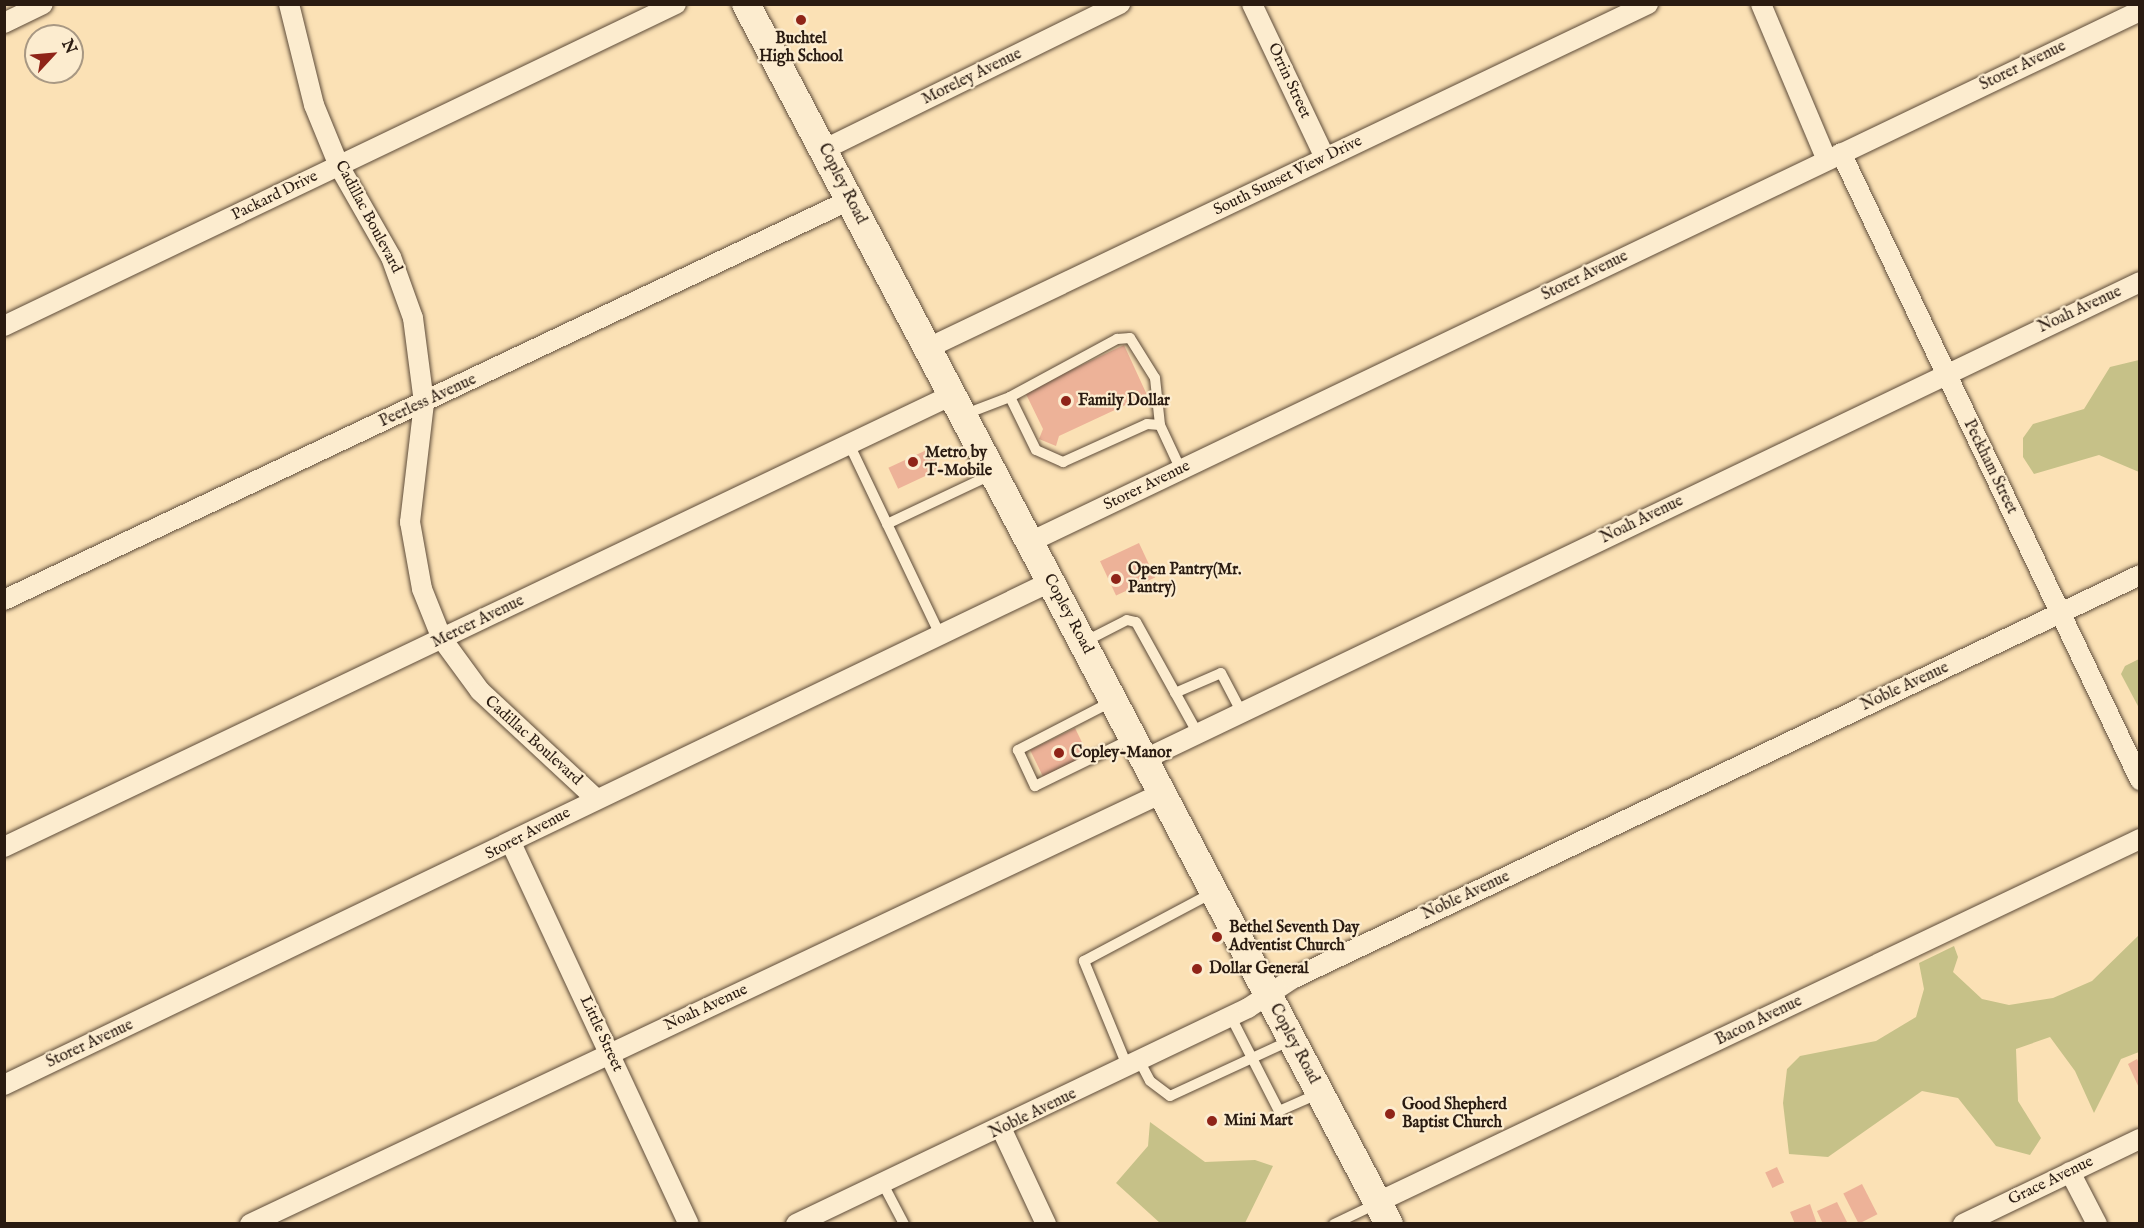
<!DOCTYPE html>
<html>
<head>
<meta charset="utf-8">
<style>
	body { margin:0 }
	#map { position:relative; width:2144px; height:1228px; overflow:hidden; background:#fbe1b5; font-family:"IM FELL English",serif }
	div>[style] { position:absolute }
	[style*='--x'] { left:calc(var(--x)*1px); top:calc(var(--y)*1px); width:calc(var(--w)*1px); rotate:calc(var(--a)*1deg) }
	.green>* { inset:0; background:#c6c188 }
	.building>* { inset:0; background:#edb298; transform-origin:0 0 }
	.roads { filter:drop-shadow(0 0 2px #5e4c3a) drop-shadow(0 0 2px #5e4c3a) }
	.lane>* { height:10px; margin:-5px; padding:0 5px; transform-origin:5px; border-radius:5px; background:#fceccf }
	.street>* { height:20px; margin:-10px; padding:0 10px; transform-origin:10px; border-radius:10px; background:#fceccf }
	.secondary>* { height:28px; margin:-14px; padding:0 14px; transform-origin:14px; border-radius:14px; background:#fceccf }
	.dots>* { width:16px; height:16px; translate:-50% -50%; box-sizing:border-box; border:3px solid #fceccf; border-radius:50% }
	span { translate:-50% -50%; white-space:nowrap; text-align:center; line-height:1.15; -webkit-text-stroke:4.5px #fceccf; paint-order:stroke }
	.poi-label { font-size:16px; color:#2a1b11; font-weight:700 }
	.left { translate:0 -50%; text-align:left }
	.street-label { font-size:16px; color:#2a1b11 }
	.frame { position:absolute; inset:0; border:6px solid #2a1b11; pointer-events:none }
	.north { position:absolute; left:24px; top:24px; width:60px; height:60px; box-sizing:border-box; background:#fceccf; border:2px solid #a89883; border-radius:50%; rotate:64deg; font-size:16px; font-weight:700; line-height:24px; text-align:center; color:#2a1b11 }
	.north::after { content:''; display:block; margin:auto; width:21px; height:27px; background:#8f2418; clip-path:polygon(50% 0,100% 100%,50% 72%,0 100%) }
</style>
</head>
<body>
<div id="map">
	<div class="green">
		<i style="clip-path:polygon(2139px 360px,2139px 472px,2099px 455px,2034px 474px,2023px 457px,2023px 438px,2033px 424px,2084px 409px,2110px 367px)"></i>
		<i style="clip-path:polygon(2139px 659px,2139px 708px,2121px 674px,2125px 666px)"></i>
		<i style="clip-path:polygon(2139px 935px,2139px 1052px,2121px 1059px,2094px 1113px,2075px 1071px,2050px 1037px,2016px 1049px,2018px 1101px,2041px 1138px,2030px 1155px,1996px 1146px,1958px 1098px,1922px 1091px,1828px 1157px,1789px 1154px,1783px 1103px,1787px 1069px,1800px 1056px,1876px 1041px,1916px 1017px,1924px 989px,1919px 963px,1954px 946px,1958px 957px,1953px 972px,1982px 999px,2009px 1005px,2053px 998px,2092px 981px)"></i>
		<i style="clip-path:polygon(1150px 1122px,1205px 1162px,1255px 1160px,1273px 1166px,1245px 1223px,1160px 1223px,1116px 1183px,1148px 1146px)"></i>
	</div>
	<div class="building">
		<i style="clip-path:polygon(1124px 345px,1147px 395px,1059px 436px,1056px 446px,1039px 439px,1043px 429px,1025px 392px)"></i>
		<i style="left:931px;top:448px;width:23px;height:47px;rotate:65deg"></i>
		<i style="left:1139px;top:543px;width:38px;height:43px;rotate:65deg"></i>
		<i style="left:1075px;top:728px;width:30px;height:50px;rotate:64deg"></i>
		<i style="clip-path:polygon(2137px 1059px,2140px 1065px,2140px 1090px,2128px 1064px)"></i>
		<i style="left:1777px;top:1167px;width:17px;height:13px;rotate:65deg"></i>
		<i style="left:1862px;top:1184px;width:34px;height:21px;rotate:63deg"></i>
		<i style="clip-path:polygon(1837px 1202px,1848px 1224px,1823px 1224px,1817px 1211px)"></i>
		<i style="clip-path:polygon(1810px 1204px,1817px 1224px,1795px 1224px,1790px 1212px)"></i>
	</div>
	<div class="roads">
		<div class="lane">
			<i style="--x:1010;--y:397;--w:122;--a:-28.5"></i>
			<i style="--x:1117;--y:339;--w:13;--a:-4"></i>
			<i style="--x:1130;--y:338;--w:47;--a:58"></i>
			<i style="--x:1155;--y:378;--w:47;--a:83.9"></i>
			<i style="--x:963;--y:415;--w:50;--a:-21"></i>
			<i style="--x:1010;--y:397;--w:59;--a:63.9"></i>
			<i style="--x:1036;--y:450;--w:30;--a:24"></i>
			<i style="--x:1063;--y:462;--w:92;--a:-24.3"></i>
			<i style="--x:1147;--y:424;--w:13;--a:4"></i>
			<i style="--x:1160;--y:425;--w:50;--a:65"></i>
			<i style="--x:849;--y:444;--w:214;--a:64.5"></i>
			<i style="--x:887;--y:524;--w:117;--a:-25.3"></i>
			<i style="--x:1084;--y:642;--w:48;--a:-27.1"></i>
			<i style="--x:1127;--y:620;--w:9;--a:13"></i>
			<i style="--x:1136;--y:622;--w:128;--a:61"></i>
			<i style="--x:1175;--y:693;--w:50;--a:-23.5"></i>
			<i style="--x:1221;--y:673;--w:45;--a:62.3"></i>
			<i style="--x:1111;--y:702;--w:105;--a:152.7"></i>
			<i style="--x:1018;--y:750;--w:40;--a:65"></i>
			<i style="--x:1035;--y:786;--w:107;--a:-26.1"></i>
			<i style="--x:1231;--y:1017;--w:106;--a:62.9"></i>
			<i style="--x:1279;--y:1111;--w:45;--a:-23.7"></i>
			<i style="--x:1140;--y:1062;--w:21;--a:62"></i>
			<i style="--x:1150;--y:1081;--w:25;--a:37"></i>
			<i style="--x:1170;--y:1096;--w:133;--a:-24.8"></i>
			<i style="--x:1128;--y:1068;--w:116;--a:-112.4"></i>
			<i style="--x:1084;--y:961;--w:147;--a:-28"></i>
			<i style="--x:883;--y:1184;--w:45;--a:62.3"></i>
			<i style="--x:1334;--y:1224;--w:49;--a:-25.5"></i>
		</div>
		<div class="street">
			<i style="--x:289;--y:4;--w:104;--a:76.1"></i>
			<i style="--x:314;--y:105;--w:66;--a:67.7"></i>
			<i style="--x:339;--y:166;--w:105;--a:60.3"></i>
			<i style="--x:391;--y:257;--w:65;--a:70.2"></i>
			<i style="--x:413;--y:318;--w:86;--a:82.6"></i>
			<i style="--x:424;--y:403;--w:120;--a:96.7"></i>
			<i style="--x:410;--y:522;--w:68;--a:79.8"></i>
			<i style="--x:422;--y:589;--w:54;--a:68.2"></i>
			<i style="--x:442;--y:639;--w:64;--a:53.8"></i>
			<i style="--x:480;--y:691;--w:157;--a:42.9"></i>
			<i style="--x:1252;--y:4;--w:170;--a:64.6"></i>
			<i style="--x:1761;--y:4;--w:169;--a:67.1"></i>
			<i style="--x:4;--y:23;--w:43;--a:-26"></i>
			<i style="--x:825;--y:149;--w:329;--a:-26.2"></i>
			<i style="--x:1841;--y:153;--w:695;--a:64.5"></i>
			<i style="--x:4;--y:326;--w:745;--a:-25.6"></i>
			<i style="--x:928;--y:348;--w:798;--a:-25.54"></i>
			<i style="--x:1030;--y:542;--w:1230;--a:-25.57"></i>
			<i style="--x:4;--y:600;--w:936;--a:-25.31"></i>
			<i style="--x:1145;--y:759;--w:1103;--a:-25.61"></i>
			<i style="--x:512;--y:845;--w:418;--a:65"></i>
			<i style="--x:4;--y:847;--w:1050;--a:-25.49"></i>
			<i style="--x:4;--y:1085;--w:1161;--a:-25.68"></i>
			<i style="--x:1002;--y:1130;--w:104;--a:64.9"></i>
			<i style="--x:2070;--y:1172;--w:59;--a:62.6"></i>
			<i style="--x:1378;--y:1202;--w:844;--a:-25.47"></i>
			<i style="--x:250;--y:1224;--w:1009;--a:-25.29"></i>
			<i style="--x:796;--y:1224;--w:501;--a:-25.54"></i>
			<i style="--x:1248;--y:1008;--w:53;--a:-33.4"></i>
			<i style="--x:1292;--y:979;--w:939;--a:-25.47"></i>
			<i style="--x:1963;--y:1224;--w:196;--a:-25.7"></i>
		</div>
		<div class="secondary">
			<i style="--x:746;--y:4;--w:1379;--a:62.21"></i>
		</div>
	</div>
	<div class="dots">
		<i style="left:801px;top:20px;background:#8f2418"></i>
		<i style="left:1066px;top:401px;background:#8f2418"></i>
		<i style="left:913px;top:462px;background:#8f2418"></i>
		<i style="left:1116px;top:579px;background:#8f2418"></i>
		<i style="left:1059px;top:753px;background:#8f2418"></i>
		<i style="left:1217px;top:937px;background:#8f2418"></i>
		<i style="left:1197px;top:969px;background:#8f2418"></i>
		<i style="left:1390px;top:1114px;background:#8f2418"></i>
		<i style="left:1212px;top:1121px;background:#8f2418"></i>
	</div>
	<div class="poi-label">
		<span style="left:801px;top:48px">Buchtel<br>High School</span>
		<span class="left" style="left:1078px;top:401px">Family Dollar</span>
		<span class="left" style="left:925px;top:462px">Metro by<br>T-Mobile</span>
		<span class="left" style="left:1128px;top:579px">Open Pantry(Mr.<br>Pantry)</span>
		<span class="left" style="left:1071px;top:753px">Copley-Manor</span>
		<span class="left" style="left:1229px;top:937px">Bethel Seventh Day<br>Adventist Church</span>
		<span class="left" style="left:1209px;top:969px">Dollar General</span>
		<span class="left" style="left:1402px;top:1114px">Good Shepherd<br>Baptist Church</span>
		<span class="left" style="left:1224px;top:1121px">Mini Mart</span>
	</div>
	<div class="street-label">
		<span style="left:2023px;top:66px;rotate:-26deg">Storer Avenue</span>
		<span style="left:972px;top:77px;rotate:-26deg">Moreley Avenue</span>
		<span style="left:1289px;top:81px;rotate:65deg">Orrin Street</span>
		<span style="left:1288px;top:176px;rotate:-26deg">South Sunset View Drive</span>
		<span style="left:842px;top:184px;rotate:63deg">Copley Road</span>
		<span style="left:275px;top:196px;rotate:-26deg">Packard Drive</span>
		<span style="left:368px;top:217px;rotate:62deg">Cadillac Boulevard</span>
		<span style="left:1585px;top:276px;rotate:-26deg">Storer Avenue</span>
		<span style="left:2080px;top:310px;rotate:-25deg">Noah Avenue</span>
		<span style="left:428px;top:401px;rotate:-25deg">Peerless Avenue</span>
		<span style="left:1990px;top:467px;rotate:64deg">Peckham Street</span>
		<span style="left:1147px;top:486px;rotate:-26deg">Storer Avenue</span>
		<span style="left:1642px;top:520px;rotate:-26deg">Noah Avenue</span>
		<span style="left:1068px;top:614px;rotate:62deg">Copley Road</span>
		<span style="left:478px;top:622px;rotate:-26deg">Mercer Avenue</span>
		<span style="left:1905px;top:687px;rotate:-25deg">Noble Avenue</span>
		<span style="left:533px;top:741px;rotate:42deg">Cadillac Boulevard</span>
		<span style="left:528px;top:834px;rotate:-28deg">Storer Avenue</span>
		<span style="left:1466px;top:896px;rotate:-25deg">Noble Avenue</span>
		<span style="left:706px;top:1008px;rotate:-25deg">Noah Avenue</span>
		<span style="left:1759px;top:1021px;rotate:-26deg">Bacon Avenue</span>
		<span style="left:601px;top:1034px;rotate:65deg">Little Street</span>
		<span style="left:90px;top:1044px;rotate:-25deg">Storer Avenue</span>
		<span style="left:1294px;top:1044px;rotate:62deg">Copley Road</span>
		<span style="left:1033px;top:1114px;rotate:-26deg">Noble Avenue</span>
		<span style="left:2051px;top:1181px;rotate:-26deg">Grace Avenue</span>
	</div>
	<div class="frame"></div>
	<div class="north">N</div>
</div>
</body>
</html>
